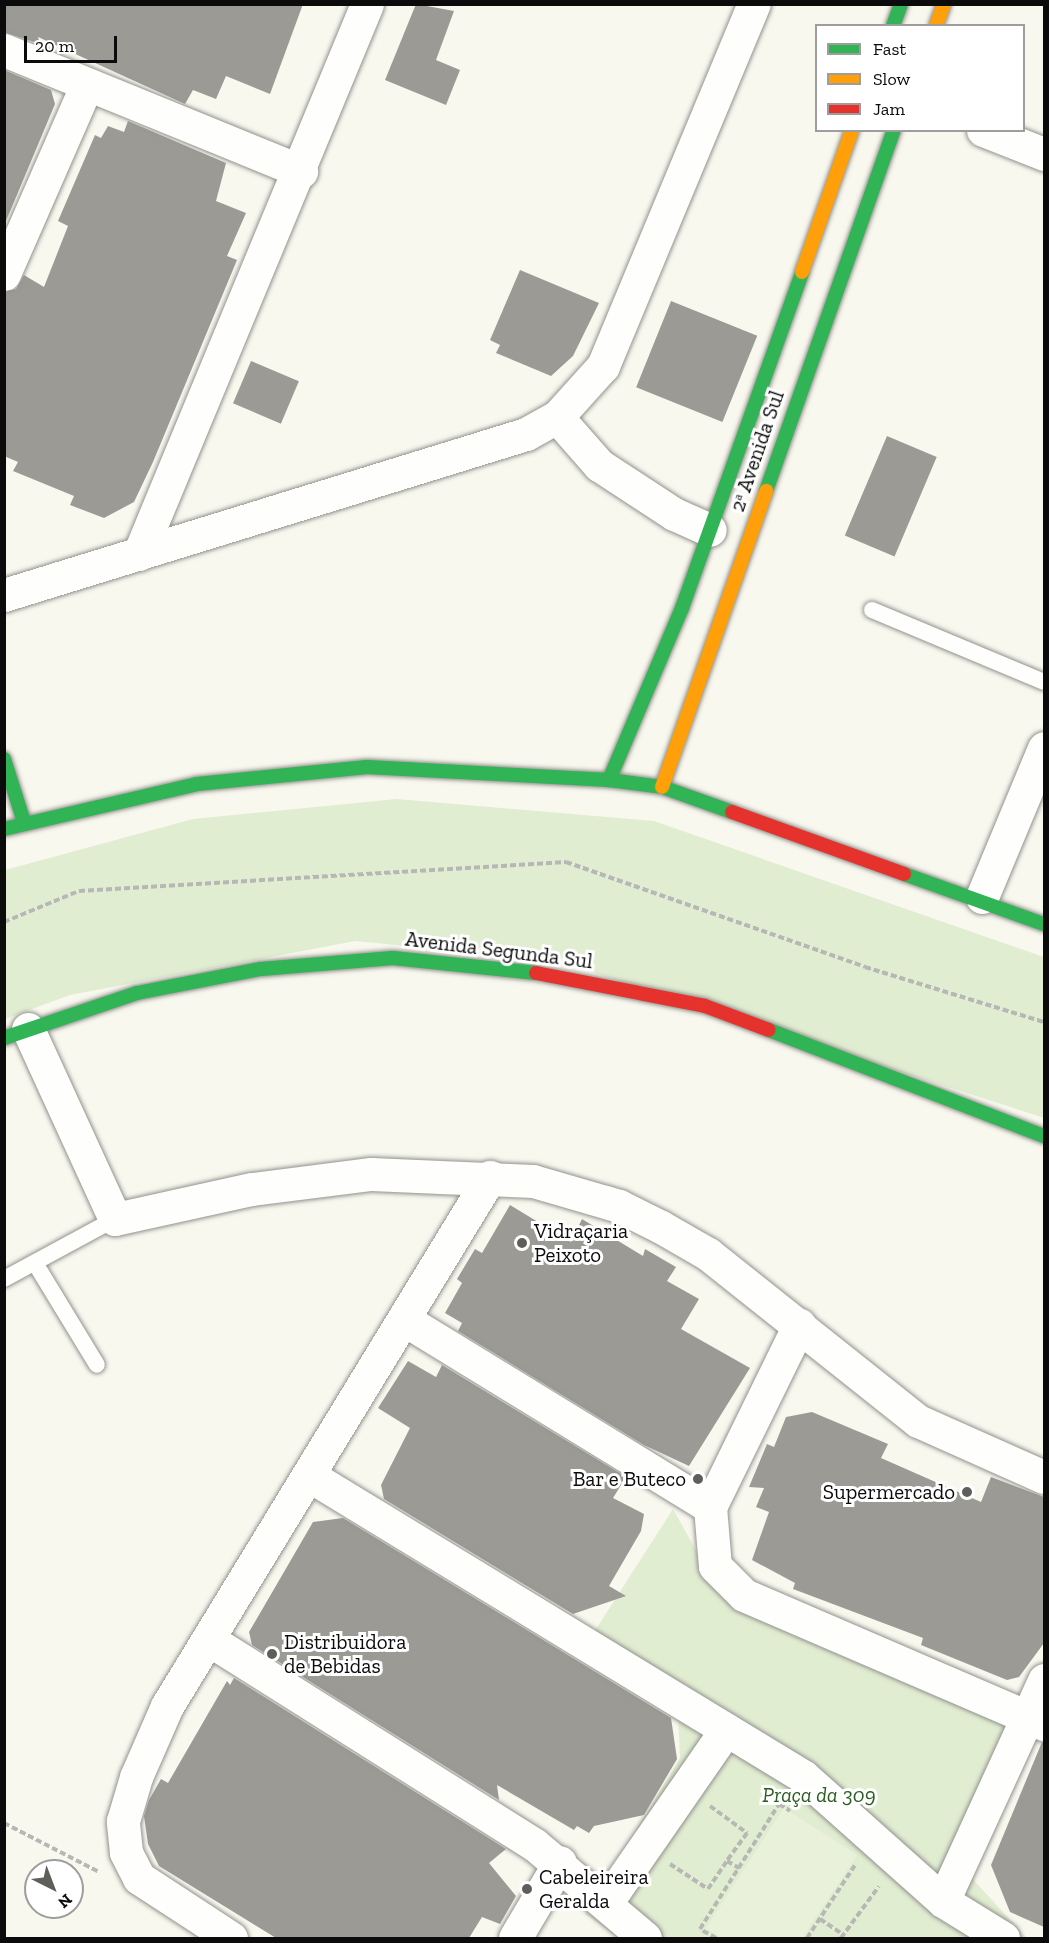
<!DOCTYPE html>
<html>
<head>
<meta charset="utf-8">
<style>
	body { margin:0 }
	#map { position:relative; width:1049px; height:1943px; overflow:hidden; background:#f9f8ef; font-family:"Zilla Slab",serif }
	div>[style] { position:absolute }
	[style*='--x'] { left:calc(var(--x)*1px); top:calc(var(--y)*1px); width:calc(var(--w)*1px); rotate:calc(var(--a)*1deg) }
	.green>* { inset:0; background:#e1edd1 }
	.pitch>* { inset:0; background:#eaf1da }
	.building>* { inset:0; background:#9c9a95; transform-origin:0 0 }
	.path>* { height:4px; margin-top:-2px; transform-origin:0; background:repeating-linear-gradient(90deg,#b7b7b5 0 6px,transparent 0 9px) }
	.roads { filter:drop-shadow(0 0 2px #92928e) drop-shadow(0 0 2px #92928e) }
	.lane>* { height:16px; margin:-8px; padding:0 8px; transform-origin:8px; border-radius:8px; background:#fefefd }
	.street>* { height:33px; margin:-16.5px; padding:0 16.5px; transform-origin:16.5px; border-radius:16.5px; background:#fefefd }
	.fast>* { height:14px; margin:-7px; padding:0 7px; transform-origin:7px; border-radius:7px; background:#30b455 }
	.slow>* { height:14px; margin:-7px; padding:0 7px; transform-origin:7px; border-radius:7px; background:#ff9f0a }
	.jam>* { height:14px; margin:-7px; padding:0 7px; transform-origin:7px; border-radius:7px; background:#e5322d }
	.dots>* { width:16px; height:16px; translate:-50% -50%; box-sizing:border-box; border:3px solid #fff; border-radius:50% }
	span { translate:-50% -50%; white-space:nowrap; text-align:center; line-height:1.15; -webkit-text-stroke:6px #fff; paint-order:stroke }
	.street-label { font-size:21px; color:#0b0b0b }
	.poi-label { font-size:21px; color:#0b0b0b }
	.left { translate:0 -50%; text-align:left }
	.right { translate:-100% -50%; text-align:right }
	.park-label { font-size:21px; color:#2b5c22; font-style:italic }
	.frame { position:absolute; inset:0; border:6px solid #0b0b0b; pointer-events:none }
	.legend { position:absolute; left:815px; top:24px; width:210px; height:108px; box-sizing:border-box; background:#fff; border:2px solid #9d9d9d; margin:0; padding:8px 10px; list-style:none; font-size:18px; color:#0b0b0b }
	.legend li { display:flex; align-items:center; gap:12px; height:30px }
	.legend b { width:30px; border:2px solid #9d9d9d }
	.north { position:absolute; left:24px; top:1859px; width:60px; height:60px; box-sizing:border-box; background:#fff; border:2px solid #9d9d9d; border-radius:50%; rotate:138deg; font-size:16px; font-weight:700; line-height:24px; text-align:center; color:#0b0b0b }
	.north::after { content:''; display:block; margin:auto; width:21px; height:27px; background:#5e5e5b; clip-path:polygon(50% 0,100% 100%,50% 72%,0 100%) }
	.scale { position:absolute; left:24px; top:36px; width:93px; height:27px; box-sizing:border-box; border:3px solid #0b0b0b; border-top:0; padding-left:8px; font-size:18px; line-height:21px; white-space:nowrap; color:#0b0b0b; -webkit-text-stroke:4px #fff; paint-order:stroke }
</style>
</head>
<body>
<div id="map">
	<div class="green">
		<i style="clip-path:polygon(397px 799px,654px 821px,1044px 957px,1044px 1118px,558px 961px,355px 941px,70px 995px,5px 1019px,5px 870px,193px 819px)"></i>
		<i style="clip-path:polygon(673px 1509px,715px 1584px,1017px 1726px,955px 1860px,1027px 1938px,620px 1938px,585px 1914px,680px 1758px,677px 1692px,587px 1643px)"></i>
	</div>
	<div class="pitch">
		<i style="clip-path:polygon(784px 1808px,857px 1855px,802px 1938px,722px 1938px,706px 1928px)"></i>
	</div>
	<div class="building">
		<i style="clip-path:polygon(4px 4px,303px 4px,270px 94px,226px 76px,216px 99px,193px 90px,185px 104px,38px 37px,40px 44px,4px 32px)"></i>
		<i style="clip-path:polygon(416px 4px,454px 11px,436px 60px,460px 70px,446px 105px,385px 80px)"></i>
		<i style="clip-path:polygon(4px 70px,51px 90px,55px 104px,6px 221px)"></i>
		<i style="clip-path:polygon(128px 121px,226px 163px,216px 201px,246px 213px,227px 256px,237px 260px,153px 462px,134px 502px,104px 518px,70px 505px,74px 496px,13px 471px,18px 462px,4px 456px,4px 292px,16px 289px,24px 275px,44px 287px,68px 226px,58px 221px,95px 135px,101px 138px,108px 126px,124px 132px)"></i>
		<i style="clip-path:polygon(520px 270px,599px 303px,573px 356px,551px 376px,496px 353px,500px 345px,490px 340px)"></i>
		<i style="left:671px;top:301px;width:93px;height:93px;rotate:22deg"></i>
		<i style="left:251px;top:361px;width:52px;height:46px;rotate:23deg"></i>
		<i style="left:887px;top:436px;width:54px;height:108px;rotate:23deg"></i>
		<i style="clip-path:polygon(510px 1205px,571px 1242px,582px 1219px,643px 1256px,645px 1249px,676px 1267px,667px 1281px,699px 1299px,681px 1329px,750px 1368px,689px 1466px,644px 1445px,458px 1331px,462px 1323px,445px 1313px,462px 1283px,457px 1279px,475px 1249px,482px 1253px)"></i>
		<i style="clip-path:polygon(408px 1361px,436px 1377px,442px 1365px,626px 1477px,613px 1498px,644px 1514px,641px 1531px,609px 1586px,626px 1596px,573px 1614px,384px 1499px,381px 1485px,410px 1428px,378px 1408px)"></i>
		<i style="clip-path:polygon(812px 1412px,888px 1444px,881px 1458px,981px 1502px,991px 1477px,1044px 1497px,1044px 1643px,1019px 1677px,1007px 1680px,921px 1645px,923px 1638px,793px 1589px,795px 1583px,752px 1560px,769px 1512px,756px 1507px,764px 1488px,749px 1487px,767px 1444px,774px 1447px,786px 1417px)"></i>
		<i style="clip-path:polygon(343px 1518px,671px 1718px,677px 1759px,644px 1815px,594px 1826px,589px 1833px,577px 1826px,574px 1830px,497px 1785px,499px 1800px,252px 1645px,249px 1632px,313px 1522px)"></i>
		<i style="clip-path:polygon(234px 1678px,506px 1849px,489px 1863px,516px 1896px,500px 1924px,482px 1917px,469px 1938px,276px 1938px,159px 1866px,148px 1844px,144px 1816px,149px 1800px,161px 1779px,168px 1783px,227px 1681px,230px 1685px)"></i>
		<i style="clip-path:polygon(1042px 1742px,1044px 1742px,1044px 1927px,1010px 1912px,991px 1865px)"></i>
	</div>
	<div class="path">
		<i style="--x:4;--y:922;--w:81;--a:-22.5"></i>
		<i style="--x:79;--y:891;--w:488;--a:-3.4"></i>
		<i style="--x:566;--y:862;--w:317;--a:19.3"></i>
		<i style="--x:865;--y:967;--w:187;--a:17.1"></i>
		<i style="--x:710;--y:1806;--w:46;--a:36.1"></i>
		<i style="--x:747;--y:1833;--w:34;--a:126"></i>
		<i style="--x:4;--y:1823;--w:107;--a:27.3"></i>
		<i style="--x:670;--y:1864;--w:45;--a:33.3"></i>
		<i style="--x:708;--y:1889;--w:34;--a:-56"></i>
		<i style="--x:727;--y:1861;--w:14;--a:30"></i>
		<i style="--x:820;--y:1919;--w:29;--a:34"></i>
		<i style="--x:716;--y:1938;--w:18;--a:-151"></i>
		<i style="--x:700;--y:1929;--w:148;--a:-57.7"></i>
		<i style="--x:779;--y:1804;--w:13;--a:32"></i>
		<i style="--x:807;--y:1938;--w:87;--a:-56.7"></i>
		<i style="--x:841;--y:1938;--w:64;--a:-53.8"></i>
	</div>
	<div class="roads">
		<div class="lane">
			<i style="--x:872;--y:610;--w:186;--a:22.7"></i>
			<i style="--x:35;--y:1263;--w:119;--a:58.7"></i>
			<i style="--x:4;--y:1279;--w:126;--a:-28.4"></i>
		</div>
		<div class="street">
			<i style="--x:4;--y:50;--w:321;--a:22.2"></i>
			<i style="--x:983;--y:130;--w:66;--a:21.5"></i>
			<i style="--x:4;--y:274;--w:207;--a:-66.4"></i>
			<i style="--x:557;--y:417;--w:64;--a:48.8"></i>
			<i style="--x:599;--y:465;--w:90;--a:33.2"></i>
			<i style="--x:674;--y:514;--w:39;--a:24"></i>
			<i style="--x:139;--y:554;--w:595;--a:-67.48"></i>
			<i style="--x:4;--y:595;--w:546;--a:-17.14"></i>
			<i style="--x:526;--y:434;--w:35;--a:-29"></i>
			<i style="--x:557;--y:417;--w:69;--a:-48"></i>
			<i style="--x:603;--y:366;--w:392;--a:-67.4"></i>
			<i style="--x:982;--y:897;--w:161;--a:-67.4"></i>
			<i style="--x:28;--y:1029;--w:209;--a:65.4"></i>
			<i style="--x:115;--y:1219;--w:140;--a:-12.4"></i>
			<i style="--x:252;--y:1189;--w:120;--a:-7.2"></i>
			<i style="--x:371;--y:1174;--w:162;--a:2.5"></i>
			<i style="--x:533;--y:1181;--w:90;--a:16.2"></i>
			<i style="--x:619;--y:1206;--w:47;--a:26.6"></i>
			<i style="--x:661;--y:1227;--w:54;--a:29.9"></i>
			<i style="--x:708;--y:1254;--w:268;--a:38.5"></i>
			<i style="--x:918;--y:1421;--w:138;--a:24"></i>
			<i style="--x:405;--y:1320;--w:358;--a:31.5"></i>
			<i style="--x:710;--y:1507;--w:59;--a:85.2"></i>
			<i style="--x:715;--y:1566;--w:41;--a:45"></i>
			<i style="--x:744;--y:1595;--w:327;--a:23.3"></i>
			<i style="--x:310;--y:1476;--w:578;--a:31.35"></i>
			<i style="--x:804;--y:1777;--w:186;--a:41.7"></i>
			<i style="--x:710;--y:1507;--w:203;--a:-63.9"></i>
			<i style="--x:208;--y:1639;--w:386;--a:32.2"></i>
			<i style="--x:535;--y:1845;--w:144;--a:40.2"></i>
			<i style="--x:606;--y:1903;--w:211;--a:-55.3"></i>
			<i style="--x:231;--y:1938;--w:110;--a:-146.9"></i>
			<i style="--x:139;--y:1878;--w:29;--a:-117"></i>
			<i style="--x:126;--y:1852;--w:31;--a:-96"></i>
			<i style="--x:123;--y:1821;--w:46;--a:-73.5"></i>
			<i style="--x:136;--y:1777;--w:77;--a:-66.4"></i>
			<i style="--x:167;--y:1706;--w:620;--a:-58.59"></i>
			<i style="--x:515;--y:1938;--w:88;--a:-59.4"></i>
			<i style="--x:1003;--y:1938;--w:70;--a:-148.3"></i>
			<i style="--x:943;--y:1901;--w:243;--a:-65.4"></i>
		</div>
		<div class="fast">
			<i style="--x:893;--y:26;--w:23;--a:-70"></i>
			<i style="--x:766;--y:491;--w:383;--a:-70.5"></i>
			<i style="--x:4;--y:759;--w:66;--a:72.4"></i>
			<i style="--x:609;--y:780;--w:187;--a:-67"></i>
			<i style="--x:682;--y:608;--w:357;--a:-70.3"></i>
			<i style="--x:4;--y:829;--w:198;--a:-13.1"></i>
			<i style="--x:197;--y:784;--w:171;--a:-5.7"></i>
			<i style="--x:367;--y:767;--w:242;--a:3.1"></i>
			<i style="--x:609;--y:780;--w:53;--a:7.5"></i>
			<i style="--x:662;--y:787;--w:74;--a:19.7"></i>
			<i style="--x:904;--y:874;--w:149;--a:19.7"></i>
			<i style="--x:769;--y:1030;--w:295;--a:21.1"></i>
			<i style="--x:4;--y:1038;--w:140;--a:-18.7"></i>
			<i style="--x:137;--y:993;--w:126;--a:-11"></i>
			<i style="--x:261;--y:969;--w:132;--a:-4.8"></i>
			<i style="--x:393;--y:958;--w:144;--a:6"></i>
		</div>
		<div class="slow">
			<i style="--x:936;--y:26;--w:23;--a:-70"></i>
			<i style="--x:802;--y:272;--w:151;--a:-70.6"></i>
			<i style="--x:662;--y:787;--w:314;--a:-70.6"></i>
		</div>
		<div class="jam">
			<i style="--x:732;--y:812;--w:183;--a:19.8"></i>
			<i style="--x:536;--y:973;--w:172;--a:11"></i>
			<i style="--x:705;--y:1006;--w:68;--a:20.6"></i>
		</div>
	</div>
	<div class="dots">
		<i style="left:522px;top:1243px;background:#5e5e5b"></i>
		<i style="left:698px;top:1479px;background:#5e5e5b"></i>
		<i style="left:967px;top:1492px;background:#5e5e5b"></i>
		<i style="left:272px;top:1654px;background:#5e5e5b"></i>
		<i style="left:527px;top:1889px;background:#5e5e5b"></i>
	</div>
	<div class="street-label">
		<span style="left:757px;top:451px;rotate:-71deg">2ᵃ Avenida Sul</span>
		<span style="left:499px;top:950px;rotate:7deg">Avenida Segunda Sul</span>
	</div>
	<div class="poi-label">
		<span class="left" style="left:534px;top:1243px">Vidraçaria<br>Peixoto</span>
		<span class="right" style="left:686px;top:1479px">Bar e Buteco</span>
		<span class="right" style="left:955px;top:1492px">Supermercado</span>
		<span class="left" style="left:284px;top:1654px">Distribuidora<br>de Bebidas</span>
		<span class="left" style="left:539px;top:1889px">Cabeleireira<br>Geralda</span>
	</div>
	<div class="park-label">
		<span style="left:819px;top:1795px">Praça da 309</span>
	</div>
	<div class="frame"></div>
	<ul class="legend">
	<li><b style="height:8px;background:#30b455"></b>Fast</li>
	<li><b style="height:8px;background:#ff9f0a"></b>Slow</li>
	<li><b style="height:8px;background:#e5322d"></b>Jam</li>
	</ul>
	<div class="north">N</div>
	<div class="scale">20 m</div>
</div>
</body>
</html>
